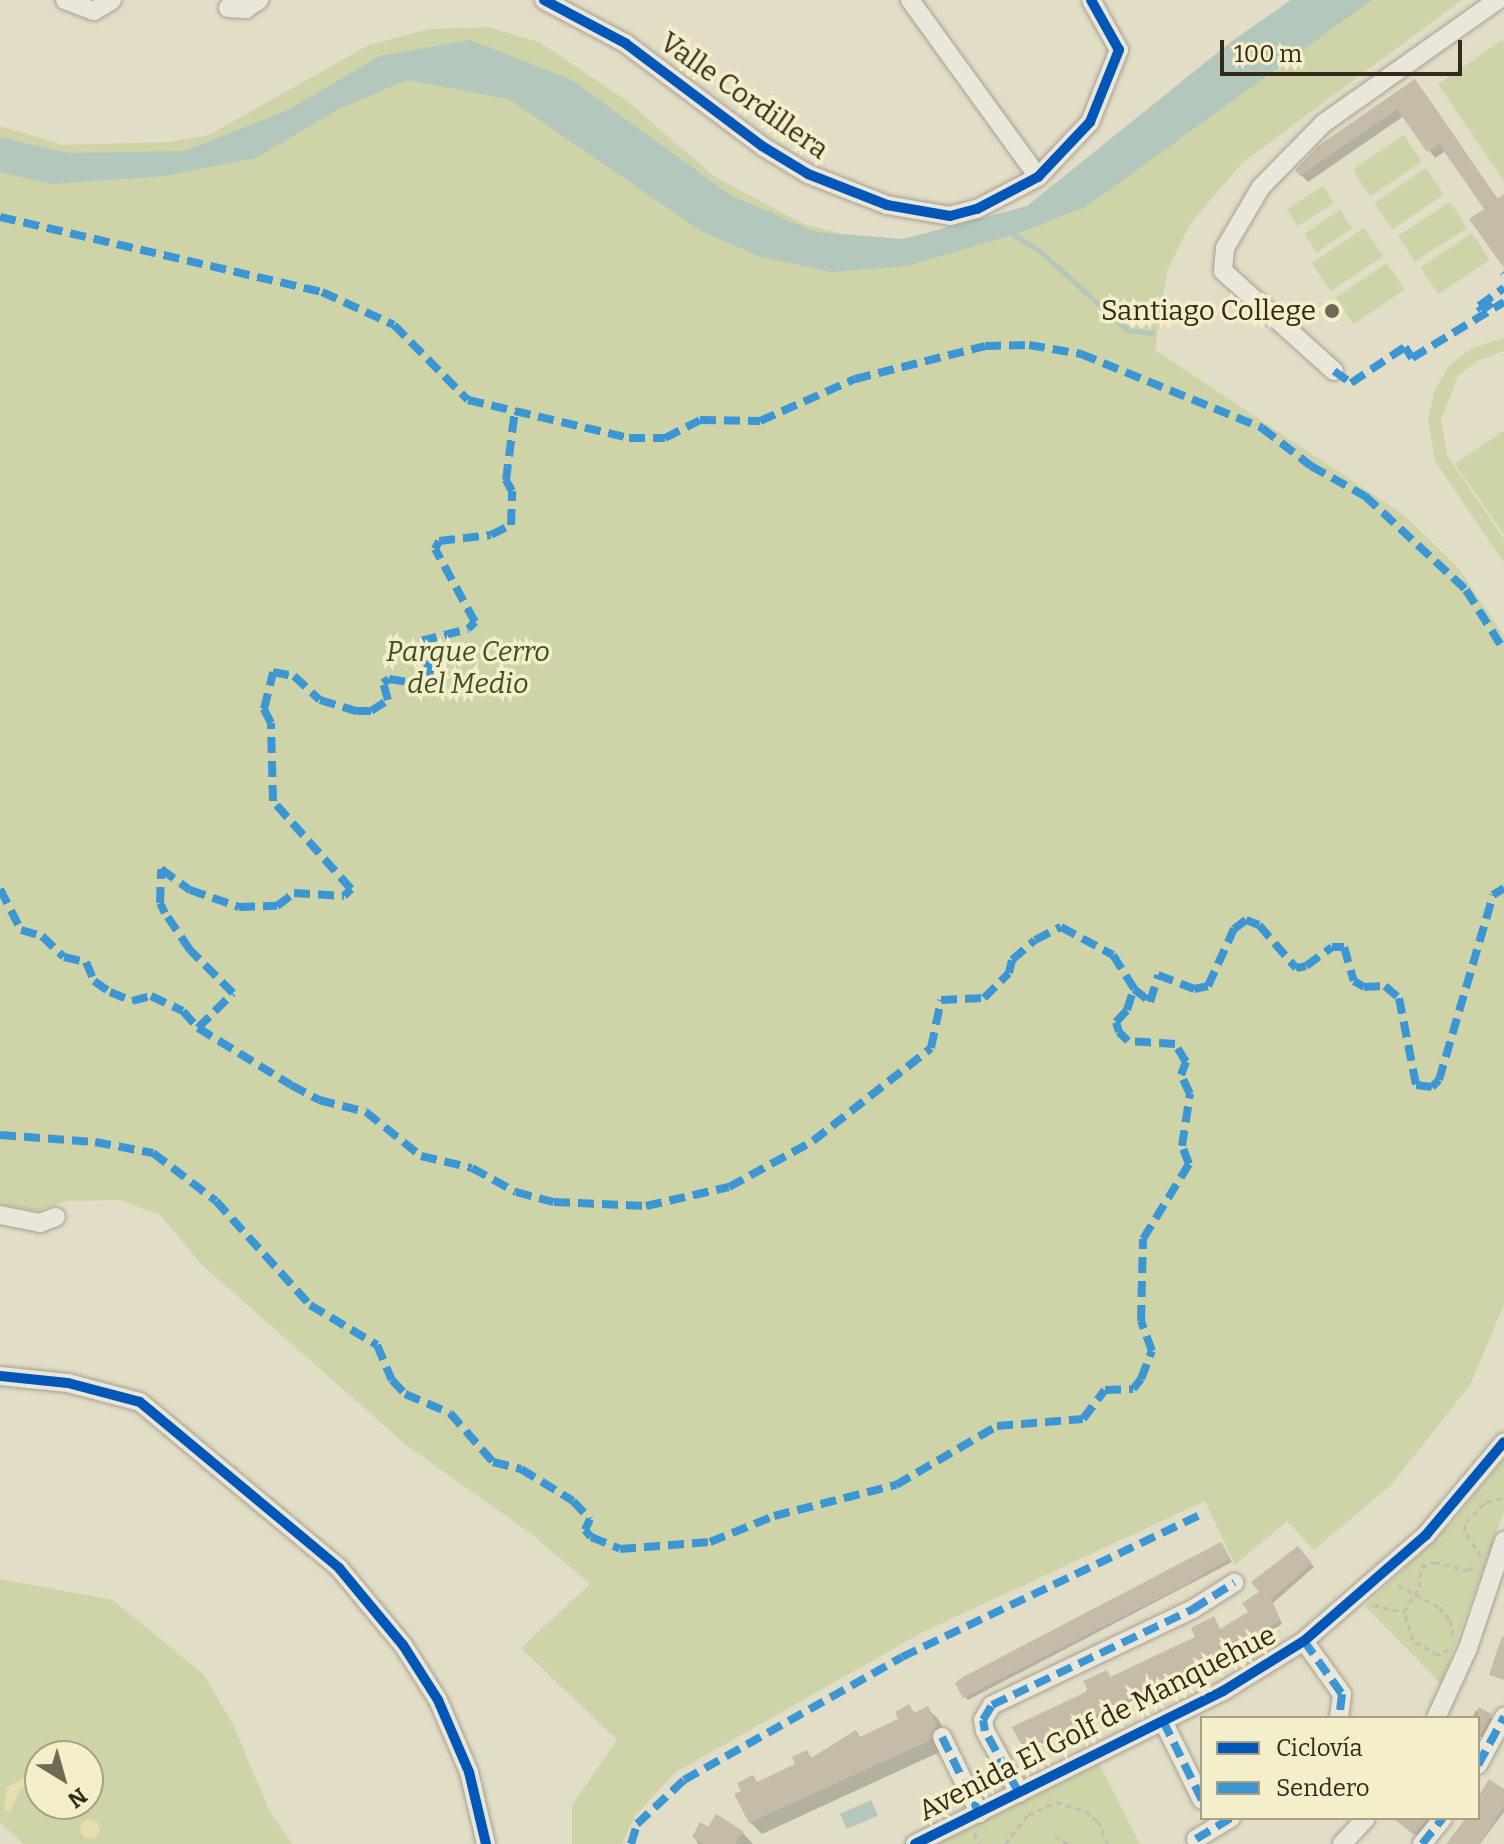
<!DOCTYPE html>
<html>
<head>
<meta charset="utf-8">
<style>
	body { margin:0 }
	#map { position:relative; width:1504px; height:1844px; overflow:hidden; background:#e2ddc7; font-family:Bitter,serif }
	div>[style] { position:absolute }
	[style*='--x'] { left:calc(var(--x)*1px); top:calc(var(--y)*1px); width:calc(var(--w)*1px); rotate:calc(var(--a)*1deg) }
	.green>* { inset:0; background:#ced3a8; transform-origin:0 0 }
	.sand>* { inset:0; background:#e7dead }
	.round { border-radius:50% }
	.water>* { inset:0; background:#b3c7bd; transform-origin:0 0 }
	.shadow>* { inset:0; background:#0003 }
	.stream>* { height:5px; margin:-2.5px; padding:0 2.5px; transform-origin:2.5px; border-radius:2.5px; background:#b3c7bd }
	.building>* { inset:0; background:#c6bba8 }
	.path>* { height:3px; margin-top:-1.5px; transform-origin:0; background:repeating-linear-gradient(90deg,#c2beb1 0 6px,transparent 0 10px) }
	.roads { filter:drop-shadow(0 0 2px #a6a091) drop-shadow(0 0 2px #a6a091) }
	.minor>* { height:18px; margin:-9px; padding:0 9px; transform-origin:9px; border-radius:9px; background:#eae6d9 }
	.quiet>* { height:8px; margin-top:-4px; transform-origin:0; background:repeating-linear-gradient(90deg,#3d96d4 0 16px,transparent 0 24px) }
	.cycleway>* { height:10px; margin:-5px; padding:0 5px; transform-origin:5px; border-radius:5px; background:#0057b8 }
	.dots>* { width:22px; height:22px; translate:-50% -50%; box-sizing:border-box; border:4px solid #f5eeca; border-radius:50% }
	span { translate:-50% -50%; white-space:nowrap; text-align:center; line-height:1.15; -webkit-text-stroke:7px #f5eeca; paint-order:stroke }
	.street-label { font-size:28px; color:#332a1a }
	.poi-label { font-size:28px; color:#332a1a }
	.right { translate:-100% -50%; text-align:right }
	.park-label { font-size:28px; color:#3e5020; font-style:italic }
	.legend { position:absolute; left:1200px; top:1716px; width:280px; height:104px; box-sizing:border-box; background:#f5eeca; border:2px solid #a7a084; margin:0; padding:10px 14px; list-style:none; font-size:24px; color:#332a1a }
	.legend li { display:flex; align-items:center; gap:16px; height:40px }
	.legend b { width:40px; border:2px solid #a7a084 }
	.north { position:absolute; left:24px; top:1740px; width:80px; height:80px; box-sizing:border-box; background:#f5eeca; border:2px solid #a7a084; border-radius:50%; rotate:143deg; font-size:22px; font-weight:700; line-height:32px; text-align:center; color:#332a1a }
	.north::after { content:''; display:block; margin:auto; width:28px; height:36px; background:#706957; clip-path:polygon(50% 0,100% 100%,50% 72%,0 100%) }
	.scale { position:absolute; left:1220px; top:40px; width:242px; height:36px; box-sizing:border-box; border:4px solid #332a1a; border-top:0; padding-left:10px; font-size:24px; line-height:28px; white-space:nowrap; color:#332a1a; -webkit-text-stroke:6px #f5eeca; paint-order:stroke }
</style>
</head>
<body>
<div id="map">
	<div class="green">
		<i style="clip-path:polygon(1326px 0,1462px 0,1242px 163px,1190px 224px,1167px 271px,1155px 350px,1404px 515px,1459px 569px,1504px 636px,1504px 1305px,1470px 1385px,1391px 1485px,1314px 1550px,1287px 1521px,1235px 1565px,1205px 1501px,923px 1632px,676px 1772px,635px 1816px,622px 1844px,572px 1844px,572px 1805px,617px 1740px,521px 1648px,590px 1584px,530px 1533px,405px 1444px,202px 1265px,160px 1215px,119px 1200px,66px 1201px,36px 1211px,0 1204px,0 126px,63px 145px,169px 142px,209px 135px,367px 46px,428px 29px,488px 27px,541px 43px,627px 101px,715px 177px,804px 224px,891px 247px,995px 240px)"></i>
		<i style="clip-path:polygon(1504px 39px,1504px 181px,1438px 84px)"></i>
		<i style="left:1404px;top:135px;width:32px;height:62px;rotate:56deg"></i>
		<i style="left:1426px;top:168px;width:32px;height:62px;rotate:56deg"></i>
		<i style="left:1323px;top:186px;width:20px;height:43px;rotate:57deg"></i>
		<i style="left:1450px;top:202px;width:31px;height:62px;rotate:57deg"></i>
		<i style="left:1340px;top:210px;width:22px;height:43px;rotate:56deg"></i>
		<i style="left:1364px;top:228px;width:34px;height:63px;rotate:56deg"></i>
		<i style="left:1472px;top:233px;width:32px;height:62px;rotate:56deg"></i>
		<i style="left:1387px;top:263px;width:32px;height:62px;rotate:56deg"></i>
		<i style="clip-path:polygon(1504px 338px,1504px 351px,1477px 361px,1458px 376px,1441px 420px,1447px 455px,1504px 539px,1504px 563px,1435px 461px,1428px 419px,1434px 392px,1448px 367px,1470px 349px)"></i>
		<i style="clip-path:polygon(1504px 430px,1504px 535px,1455px 464px)"></i>
		<i style="clip-path:polygon(1504px 1459px,1504px 1511px,1441px 1684px,1365px 1606px,1452px 1523px)"></i>
		<i style="clip-path:polygon(evenodd,0 1579px,113px 1600px,204px 1675px,233px 1724px,270px 1812px,292px 1844px,24px 1844px,0 1822px,0 1579px,40px 1756px,88px 1756px,88px 1804px,40px 1804px,40px 1756px)"></i>
		<i style="clip-path:polygon(1099px 1764px,1140px 1844px,937px 1844px)"></i>
	</div>
	<div class="sand">
		<i style="clip-path:polygon(34px 1773px,40px 1781px,21px 1789px,10px 1811px,4px 1810px,7px 1787px)"></i>
		<i class="round" style="left:80px;top:1819px;width:20px;height:20px"></i>
	</div>
	<div class="water">
		<i style="clip-path:polygon(1291px 0,1372px 0,1087px 206px,1022px 232px,907px 266px,831px 272px,758px 256px,701px 231px,509px 99px,407px 80px,337px 110px,256px 158px,165px 176px,51px 184px,0 172px,0 137px,68px 153px,185px 151px,288px 110px,380px 56px,470px 40px,572px 80px,730px 195px,816px 232px,903px 239px,1027px 206px,1232px 41px)"></i>
		<i style="left:871px;top:1800px;width:17px;height:34px;rotate:66deg"></i>
	</div>
	<div class="shadow">
		<i style="clip-path:polygon(1422px 89px,1499px 201px,1504px 197px,1504px 263px,1487px 209px,1446px 151px,1435px 158px,1404px 116px,1308px 182px,1301px 175px)"></i>
		<i style="clip-path:polygon(1221px 1544px,1232px 1562px,968px 1700px,965px 1697px)"></i>
		<i style="clip-path:polygon(1298px 1549px,1314px 1567px,1273px 1603px,1282px 1624px,1247px 1646px,1028px 1751px,1025px 1747px,1106px 1673px,1111px 1679px,1198px 1638px,1214px 1619px,1221px 1631px,1250px 1612px)"></i>
		<i style="clip-path:polygon(909px 1707px,916px 1714px,927px 1708px,939px 1720px,948px 1739px,942px 1751px,762px 1834px,750px 1822px,744px 1792px,753px 1777px,759px 1784px,798px 1765px,806px 1752px,813px 1759px,856px 1732px,862px 1739px,901px 1720px)"></i>
		<i style="clip-path:polygon(1476px 1710px,1494px 1719px,1484px 1738px,1478px 1735px,1478px 1718px,1472px 1718px)"></i>
		<i style="clip-path:polygon(1504px 1791px,1504px 1812px,1480px 1844px,1448px 1844px,1469px 1818px,1478px 1818px,1478px 1803px)"></i>
		<i style="clip-path:polygon(1408px 1818px,1429px 1818px,1431px 1820px,1418px 1836px,1406px 1827px)"></i>
		<i style="clip-path:polygon(709px 1830px,742px 1832px,753px 1844px,698px 1844px,694px 1836px)"></i>
	</div>
	<div class="stream">
		<i style="--x:1009;--y:232;--w:36;--a:32"></i>
		<i style="--x:1040;--y:251;--w:118;--a:42.2"></i>
		<i style="--x:1127;--y:330;--w:25;--a:7"></i>
	</div>
	<div class="building">
		<i style="clip-path:polygon(1415px 79px,1497px 199px,1504px 194px,1504px 268px,1469px 219px,1484px 209px,1439px 144px,1427px 152px,1397px 109px,1300px 176px,1295px 170px,1318px 146px)"></i>
		<i style="clip-path:polygon(1221px 1542px,1230px 1558px,1185px 1585px,963px 1698px,955px 1683px,963px 1677px)"></i>
		<i style="clip-path:polygon(1298px 1546px,1312px 1563px,1271px 1599px,1280px 1620px,1244px 1643px,1023px 1749px,1012px 1727px,1088px 1691px,1083px 1681px,1107px 1670px,1110px 1677px,1195px 1637px,1191px 1628px,1214px 1616px,1220px 1629px,1248px 1612px,1242px 1603px,1259px 1592px,1251px 1582px)"></i>
		<i style="clip-path:polygon(1502px 1636px,1504px 1637px,1504px 1680px,1489px 1675px)"></i>
		<i style="clip-path:polygon(909px 1704px,914px 1713px,928px 1706px,937px 1726px,931px 1740px,749px 1823px,734px 1794px,741px 1791px,737px 1783px,753px 1775px,757px 1782px,795px 1764px,792px 1757px,807px 1750px,811px 1758px,856px 1730px,860px 1737px,898px 1719px,895px 1712px)"></i>
		<i style="clip-path:polygon(1478px 1707px,1492px 1714px,1478px 1740px)"></i>
		<i style="clip-path:polygon(1489px 1779px,1504px 1789px,1504px 1806px,1480px 1844px,1446px 1844px,1466px 1818px,1478px 1818px,1478px 1797px)"></i>
		<i style="clip-path:polygon(716px 1814px,743px 1831px,735px 1844px,704px 1844px,692px 1837px,700px 1822px,708px 1827px)"></i>
		<i style="clip-path:polygon(1393px 1818px,1428px 1818px,1414px 1835px)"></i>
	</div>
	<div class="path">
		<i style="--x:1481;--y:1556;--w:31;--a:-123"></i>
		<i style="--x:1464;--y:1530;--w:8;--a:-76"></i>
		<i style="--x:1466;--y:1522;--w:28;--a:-45"></i>
		<i style="--x:1486;--y:1502;--w:16;--a:-15"></i>
		<i style="--x:1398;--y:1585;--w:47;--a:28.2"></i>
		<i style="--x:1439;--y:1607;--w:17;--a:50"></i>
		<i style="--x:1450;--y:1620;--w:15;--a:79"></i>
		<i style="--x:1373;--y:1605;--w:32;--a:13"></i>
		<i style="--x:1449;--y:1649;--w:13;--a:151"></i>
		<i style="--x:1438;--y:1655;--w:29;--a:-149"></i>
		<i style="--x:1413;--y:1640;--w:29;--a:-108"></i>
		<i style="--x:1404;--y:1612;--w:29;--a:-59"></i>
		<i style="--x:1419;--y:1587;--w:20;--a:-84"></i>
		<i style="--x:1421;--y:1567;--w:14;--a:-21"></i>
		<i style="--x:1434;--y:1562;--w:34;--a:14"></i>
		<i style="--x:1467;--y:1570;--w:10;--a:-24"></i>
		<i style="--x:1197;--y:1683;--w:24;--a:-28"></i>
		<i style="--x:974;--y:1833;--w:12;--a:66"></i>
		<i style="--x:1054;--y:1836;--w:17;--a:28"></i>
		<i style="--x:1005;--y:1844;--w:37;--a:-52"></i>
		<i style="--x:1028;--y:1815;--w:31;--a:-25"></i>
		<i style="--x:1056;--y:1802;--w:30;--a:17"></i>
		<i style="--x:1085;--y:1811;--w:16;--a:38"></i>
		<i style="--x:1098;--y:1821;--w:25;--a:67"></i>
	</div>
	<div class="roads">
		<div class="minor">
			<i style="--x:65;--y:0;--w:31;--a:21"></i>
			<i style="--x:94;--y:11;--w:21;--a:-31"></i>
			<i style="--x:544;--y:0;--w:92;--a:28"></i>
			<i style="--x:625;--y:43;--w:171;--a:36.9"></i>
			<i style="--x:762;--y:146;--w:54;--a:31.3"></i>
			<i style="--x:808;--y:174;--w:85;--a:21.4"></i>
			<i style="--x:887;--y:205;--w:64;--a:9.9"></i>
			<i style="--x:950;--y:216;--w:28;--a:-15"></i>
			<i style="--x:977;--y:209;--w:69;--a:-27.7"></i>
			<i style="--x:1038;--y:177;--w:76;--a:-46.6"></i>
			<i style="--x:1090;--y:122;--w:78;--a:-68.1"></i>
			<i style="--x:1119;--y:50;--w:57;--a:-119.2"></i>
			<i style="--x:910;--y:0;--w:218;--a:54.1"></i>
			<i style="--x:228;--y:8;--w:18;--a:3"></i>
			<i style="--x:246;--y:9;--w:16;--a:-35"></i>
			<i style="--x:1334;--y:371;--w:149;--a:-138"></i>
			<i style="--x:1223;--y:271;--w:23;--a:-85"></i>
			<i style="--x:1225;--y:248;--w:71;--a:-59.5"></i>
			<i style="--x:1261;--y:187;--w:90;--a:-45.5"></i>
			<i style="--x:1324;--y:123;--w:213;--a:-35.3"></i>
			<i style="--x:0;--y:1215;--w:41;--a:11.3"></i>
			<i style="--x:40;--y:1223;--w:17;--a:-21"></i>
			<i style="--x:0;--y:1376;--w:68;--a:5.9"></i>
			<i style="--x:68;--y:1383;--w:74;--a:14.8"></i>
			<i style="--x:140;--y:1402;--w:259;--a:39.8"></i>
			<i style="--x:339;--y:1568;--w:100;--a:50.3"></i>
			<i style="--x:403;--y:1645;--w:65;--a:57.5"></i>
			<i style="--x:438;--y:1700;--w:78;--a:66.7"></i>
			<i style="--x:469;--y:1772;--w:74;--a:76.7"></i>
			<i style="--x:1304;--y:1641;--w:65;--a:54.4"></i>
			<i style="--x:1342;--y:1694;--w:24;--a:97"></i>
			<i style="--x:1436;--y:1718;--w:77;--a:-65.4"></i>
			<i style="--x:1468;--y:1648;--w:113;--a:-71.4"></i>
			<i style="--x:1163;--y:1721;--w:88;--a:63.7"></i>
			<i style="--x:942;--y:1737;--w:85;--a:64"></i>
			<i style="--x:1478;--y:1765;--w:55;--a:-61.6"></i>
			<i style="--x:1019;--y:1793;--w:71;--a:-118.7"></i>
			<i style="--x:985;--y:1731;--w:11;--a:-100"></i>
			<i style="--x:983;--y:1720;--w:17;--a:-59"></i>
			<i style="--x:992;--y:1705;--w:223;--a:-25.5"></i>
			<i style="--x:1193;--y:1609;--w:49;--a:-32.4"></i>
			<i style="--x:1196;--y:1839;--w:41;--a:-31"></i>
			<i style="--x:915;--y:1844;--w:344;--a:-26.4"></i>
			<i style="--x:1223;--y:1691;--w:95;--a:-31.7"></i>
			<i style="--x:1304;--y:1641;--w:162;--a:-41"></i>
			<i style="--x:1426;--y:1535;--w:121;--a:-50"></i>
			<i style="--x:1342;--y:1844;--w:35;--a:-47"></i>
			<i style="--x:1422;--y:1844;--w:33;--a:-51"></i>
		</div>
	</div>
	<div class="quiet">
		<i style="--x:0;--y:217;--w:331;--a:13.1"></i>
		<i style="--x:322;--y:292;--w:79;--a:24.6"></i>
		<i style="--x:394;--y:325;--w:105;--a:45.4"></i>
		<i style="--x:468;--y:400;--w:165;--a:13.3"></i>
		<i style="--x:629;--y:438;--w:36;--a:0"></i>
		<i style="--x:665;--y:438;--w:39;--a:-27"></i>
		<i style="--x:700;--y:420;--w:60;--a:1"></i>
		<i style="--x:760;--y:421;--w:104;--a:-23.9"></i>
		<i style="--x:855;--y:379;--w:134;--a:-14.2"></i>
		<i style="--x:985;--y:346;--w:44;--a:-1.3"></i>
		<i style="--x:1029;--y:345;--w:53;--a:9.8"></i>
		<i style="--x:1081;--y:354;--w:196;--a:22.2"></i>
		<i style="--x:1262;--y:428;--w:62;--a:37.8"></i>
		<i style="--x:1311;--y:466;--w:62;--a:29.1"></i>
		<i style="--x:1365;--y:496;--w:138;--a:42.9"></i>
		<i style="--x:1466;--y:590;--w:71;--a:57.7"></i>
		<i style="--x:1503;--y:272;--w:1;--a:45"></i>
		<i style="--x:1492;--y:303;--w:12;--a:145"></i>
		<i style="--x:1482;--y:310;--w:5;--a:-127"></i>
		<i style="--x:1479;--y:306;--w:31;--a:-36"></i>
		<i style="--x:1334;--y:371;--w:21;--a:35"></i>
		<i style="--x:1351;--y:383;--w:65;--a:-33.7"></i>
		<i style="--x:1405;--y:347;--w:13;--a:58"></i>
		<i style="--x:1412;--y:358;--w:108;--a:-31.3"></i>
		<i style="--x:0;--y:889;--w:46;--a:62.9"></i>
		<i style="--x:21;--y:930;--w:22;--a:16"></i>
		<i style="--x:42;--y:936;--w:30;--a:44"></i>
		<i style="--x:64;--y:957;--w:23;--a:13"></i>
		<i style="--x:86;--y:962;--w:21;--a:67"></i>
		<i style="--x:94;--y:981;--w:19;--a:35"></i>
		<i style="--x:110;--y:992;--w:24;--a:22"></i>
		<i style="--x:132;--y:1001;--w:20;--a:-15"></i>
		<i style="--x:151;--y:996;--w:35;--a:25"></i>
		<i style="--x:183;--y:1011;--w:23;--a:49"></i>
		<i style="--x:198;--y:1028;--w:109;--a:31.5"></i>
		<i style="--x:291;--y:1085;--w:32;--a:28"></i>
		<i style="--x:319;--y:1100;--w:49;--a:14.3"></i>
		<i style="--x:366;--y:1112;--w:70;--a:38.7"></i>
		<i style="--x:421;--y:1156;--w:52;--a:13.2"></i>
		<i style="--x:472;--y:1168;--w:50;--a:28.6"></i>
		<i style="--x:516;--y:1192;--w:39;--a:15"></i>
		<i style="--x:554;--y:1202;--w:92;--a:2.5"></i>
		<i style="--x:646;--y:1206;--w:85;--a:-12.9"></i>
		<i style="--x:729;--y:1187;--w:96;--a:-28.7"></i>
		<i style="--x:813;--y:1141;--w:150;--a:-38.2"></i>
		<i style="--x:931;--y:1048;--w:49;--a:-78.2"></i>
		<i style="--x:941;--y:1000;--w:43;--a:-2.7"></i>
		<i style="--x:984;--y:998;--w:35;--a:-45"></i>
		<i style="--x:1009;--y:973;--w:13;--a:-77"></i>
		<i style="--x:1012;--y:960;--w:30;--a:-41"></i>
		<i style="--x:1035;--y:940;--w:29;--a:-27"></i>
		<i style="--x:1061;--y:927;--w:59;--a:28.3"></i>
		<i style="--x:1113;--y:955;--w:40;--a:58"></i>
		<i style="--x:1134;--y:989;--w:21;--a:39"></i>
		<i style="--x:1150;--y:1002;--w:28;--a:-73"></i>
		<i style="--x:1158;--y:975;--w:39;--a:21"></i>
		<i style="--x:1194;--y:989;--w:14;--a:-12"></i>
		<i style="--x:1208;--y:986;--w:63;--a:-65.5"></i>
		<i style="--x:1234;--y:929;--w:15;--a:-37"></i>
		<i style="--x:1246;--y:920;--w:14;--a:21"></i>
		<i style="--x:1259;--y:925;--w:57;--a:49.3"></i>
		<i style="--x:1296;--y:968;--w:10;--a:-11"></i>
		<i style="--x:1306;--y:966;--w:32;--a:-36"></i>
		<i style="--x:1332;--y:947;--w:12;--a:0"></i>
		<i style="--x:1344;--y:947;--w:35;--a:74"></i>
		<i style="--x:1354;--y:981;--w:12;--a:31"></i>
		<i style="--x:1364;--y:987;--w:21;--a:-3"></i>
		<i style="--x:1385;--y:986;--w:18;--a:41"></i>
		<i style="--x:1399;--y:998;--w:89;--a:78.9"></i>
		<i style="--x:1416;--y:1085;--w:16;--a:7"></i>
		<i style="--x:1432;--y:1087;--w:10;--a:-45"></i>
		<i style="--x:1439;--y:1080;--w:193;--a:-73.7"></i>
		<i style="--x:1493;--y:895;--w:13;--a:-32"></i>
		<i style="--x:198;--y:1028;--w:49;--a:-45"></i>
		<i style="--x:233;--y:993;--w:61;--a:-135"></i>
		<i style="--x:190;--y:950;--w:45;--a:-124"></i>
		<i style="--x:165;--y:913;--w:11;--a:-117"></i>
		<i style="--x:160;--y:903;--w:34;--a:-88"></i>
		<i style="--x:161;--y:869;--w:36;--a:36"></i>
		<i style="--x:190;--y:890;--w:52;--a:19.1"></i>
		<i style="--x:239;--y:907;--w:38;--a:-2"></i>
		<i style="--x:277;--y:906;--w:21;--a:-37"></i>
		<i style="--x:294;--y:893;--w:50;--a:3.4"></i>
		<i style="--x:344;--y:896;--w:10;--a:-45"></i>
		<i style="--x:351;--y:889;--w:118;--a:-131.6"></i>
		<i style="--x:273;--y:801;--w:78;--a:-91.5"></i>
		<i style="--x:271;--y:723;--w:16;--a:-117"></i>
		<i style="--x:264;--y:709;--w:38;--a:-76"></i>
		<i style="--x:273;--y:672;--w:21;--a:11"></i>
		<i style="--x:294;--y:676;--w:35;--a:43"></i>
		<i style="--x:320;--y:700;--w:39;--a:17"></i>
		<i style="--x:357;--y:711;--w:14;--a:0"></i>
		<i style="--x:371;--y:711;--w:20;--a:-33"></i>
		<i style="--x:388;--y:700;--w:18;--a:-106"></i>
		<i style="--x:383;--y:683;--w:7;--a:-34"></i>
		<i style="--x:389;--y:679;--w:33;--a:9"></i>
		<i style="--x:422;--y:684;--w:12;--a:-42"></i>
		<i style="--x:431;--y:676;--w:36;--a:-106"></i>
		<i style="--x:421;--y:641;--w:49;--a:-14.3"></i>
		<i style="--x:468;--y:629;--w:10;--a:-45"></i>
		<i style="--x:475;--y:622;--w:83;--a:-118.7"></i>
		<i style="--x:435;--y:549;--w:9;--a:-63"></i>
		<i style="--x:439;--y:541;--w:52;--a:-6.6"></i>
		<i style="--x:491;--y:535;--w:22;--a:-27"></i>
		<i style="--x:511;--y:525;--w:34;--a:-88"></i>
		<i style="--x:512;--y:491;--w:13;--a:-119"></i>
		<i style="--x:506;--y:480;--w:71;--a:-82.7"></i>
		<i style="--x:0;--y:1135;--w:95;--a:4.2"></i>
		<i style="--x:95;--y:1142;--w:59;--a:10.7"></i>
		<i style="--x:153;--y:1153;--w:79;--a:37.3"></i>
		<i style="--x:216;--y:1201;--w:140;--a:47.9"></i>
		<i style="--x:310;--y:1305;--w:78;--a:30.8"></i>
		<i style="--x:377;--y:1345;--w:38;--a:67"></i>
		<i style="--x:392;--y:1380;--w:19;--a:47"></i>
		<i style="--x:405;--y:1394;--w:49;--a:22.9"></i>
		<i style="--x:450;--y:1413;--w:65;--a:48.7"></i>
		<i style="--x:493;--y:1462;--w:29;--a:14"></i>
		<i style="--x:521;--y:1469;--w:61;--a:31.6"></i>
		<i style="--x:573;--y:1501;--w:25;--a:47"></i>
		<i style="--x:590;--y:1519;--w:12;--a:114"></i>
		<i style="--x:585;--y:1530;--w:9;--a:49"></i>
		<i style="--x:591;--y:1537;--w:31;--a:22"></i>
		<i style="--x:620;--y:1549;--w:90;--a:-4.4"></i>
		<i style="--x:710;--y:1542;--w:69;--a:-22.1"></i>
		<i style="--x:774;--y:1516;--w:126;--a:-14.3"></i>
		<i style="--x:896;--y:1485;--w:117;--a:-30.3"></i>
		<i style="--x:997;--y:1426;--w:86;--a:-4.7"></i>
		<i style="--x:1083;--y:1419;--w:36;--a:-53"></i>
		<i style="--x:1105;--y:1390;--w:28;--a:-2"></i>
		<i style="--x:1133;--y:1389;--w:13;--a:-51"></i>
		<i style="--x:1141;--y:1379;--w:30;--a:-69"></i>
		<i style="--x:1152;--y:1351;--w:32;--a:-110"></i>
		<i style="--x:1141;--y:1321;--w:82;--a:-88.6"></i>
		<i style="--x:1143;--y:1239;--w:88;--a:-58.5"></i>
		<i style="--x:1189;--y:1164;--w:19;--a:-111"></i>
		<i style="--x:1182;--y:1146;--w:53;--a:-81.3"></i>
		<i style="--x:1190;--y:1094;--w:21;--a:-115"></i>
		<i style="--x:1181;--y:1075;--w:14;--a:-69"></i>
		<i style="--x:1186;--y:1062;--w:21;--a:-121"></i>
		<i style="--x:1175;--y:1044;--w:47;--a:-176.3"></i>
		<i style="--x:1128;--y:1041;--w:13;--a:-135"></i>
		<i style="--x:1119;--y:1032;--w:10;--a:-107"></i>
		<i style="--x:1116;--y:1022;--w:16;--a:-47"></i>
		<i style="--x:1127;--y:1010;--w:22;--a:-72"></i>
		<i style="--x:1304;--y:1641;--w:65;--a:54.4"></i>
		<i style="--x:1342;--y:1694;--w:24;--a:97"></i>
		<i style="--x:1163;--y:1721;--w:88;--a:63.7"></i>
		<i style="--x:942;--y:1737;--w:85;--a:64"></i>
		<i style="--x:1478;--y:1765;--w:55;--a:-61.6"></i>
		<i style="--x:1019;--y:1793;--w:71;--a:-118.7"></i>
		<i style="--x:985;--y:1731;--w:11;--a:-100"></i>
		<i style="--x:983;--y:1720;--w:17;--a:-59"></i>
		<i style="--x:992;--y:1705;--w:223;--a:-25.5"></i>
		<i style="--x:1193;--y:1609;--w:49;--a:-32.4"></i>
		<i style="--x:1196;--y:1839;--w:41;--a:-31"></i>
		<i style="--x:631;--y:1844;--w:21;--a:-73"></i>
		<i style="--x:637;--y:1824;--w:64;--a:-43.1"></i>
		<i style="--x:684;--y:1780;--w:250;--a:-29.4"></i>
		<i style="--x:902;--y:1657;--w:332;--a:-25.5"></i>
		<i style="--x:1422;--y:1844;--w:33;--a:-51"></i>
	</div>
	<div class="cycleway">
		<i style="--x:544;--y:0;--w:92;--a:28"></i>
		<i style="--x:625;--y:43;--w:171;--a:36.9"></i>
		<i style="--x:762;--y:146;--w:54;--a:31.3"></i>
		<i style="--x:808;--y:174;--w:85;--a:21.4"></i>
		<i style="--x:887;--y:205;--w:64;--a:9.9"></i>
		<i style="--x:950;--y:216;--w:28;--a:-15"></i>
		<i style="--x:977;--y:209;--w:69;--a:-27.7"></i>
		<i style="--x:1038;--y:177;--w:76;--a:-46.6"></i>
		<i style="--x:1090;--y:122;--w:78;--a:-68.1"></i>
		<i style="--x:1119;--y:50;--w:57;--a:-119.2"></i>
		<i style="--x:0;--y:1376;--w:68;--a:5.9"></i>
		<i style="--x:68;--y:1383;--w:74;--a:14.8"></i>
		<i style="--x:140;--y:1402;--w:259;--a:39.8"></i>
		<i style="--x:339;--y:1568;--w:100;--a:50.3"></i>
		<i style="--x:403;--y:1645;--w:65;--a:57.5"></i>
		<i style="--x:438;--y:1700;--w:78;--a:66.7"></i>
		<i style="--x:469;--y:1772;--w:74;--a:76.7"></i>
		<i style="--x:915;--y:1844;--w:344;--a:-26.4"></i>
		<i style="--x:1223;--y:1691;--w:95;--a:-31.7"></i>
		<i style="--x:1304;--y:1641;--w:162;--a:-41"></i>
		<i style="--x:1426;--y:1535;--w:121;--a:-50"></i>
	</div>
	<div class="dots">
		<i style="left:1332px;top:311px;background:#706957"></i>
	</div>
	<div class="street-label">
		<span style="left:744px;top:96px;rotate:35deg">Valle Cordillera</span>
		<span style="left:1097px;top:1723px;rotate:-27deg">Avenida El Golf de Manquehue</span>
	</div>
	<div class="poi-label">
		<span class="right" style="left:1316px;top:311px">Santiago College</span>
	</div>
	<div class="park-label">
		<span style="left:468px;top:668px">Parque Cerro<br>del Medio</span>
	</div>
	<ul class="legend">
	<li><b style="height:10px;background:#0057b8"></b>Ciclovía</li>
	<li><b style="height:10px;background:#3d96d4"></b>Sendero</li>
	</ul>
	<div class="north">N</div>
	<div class="scale">100 m</div>
</div>
</body>
</html>
